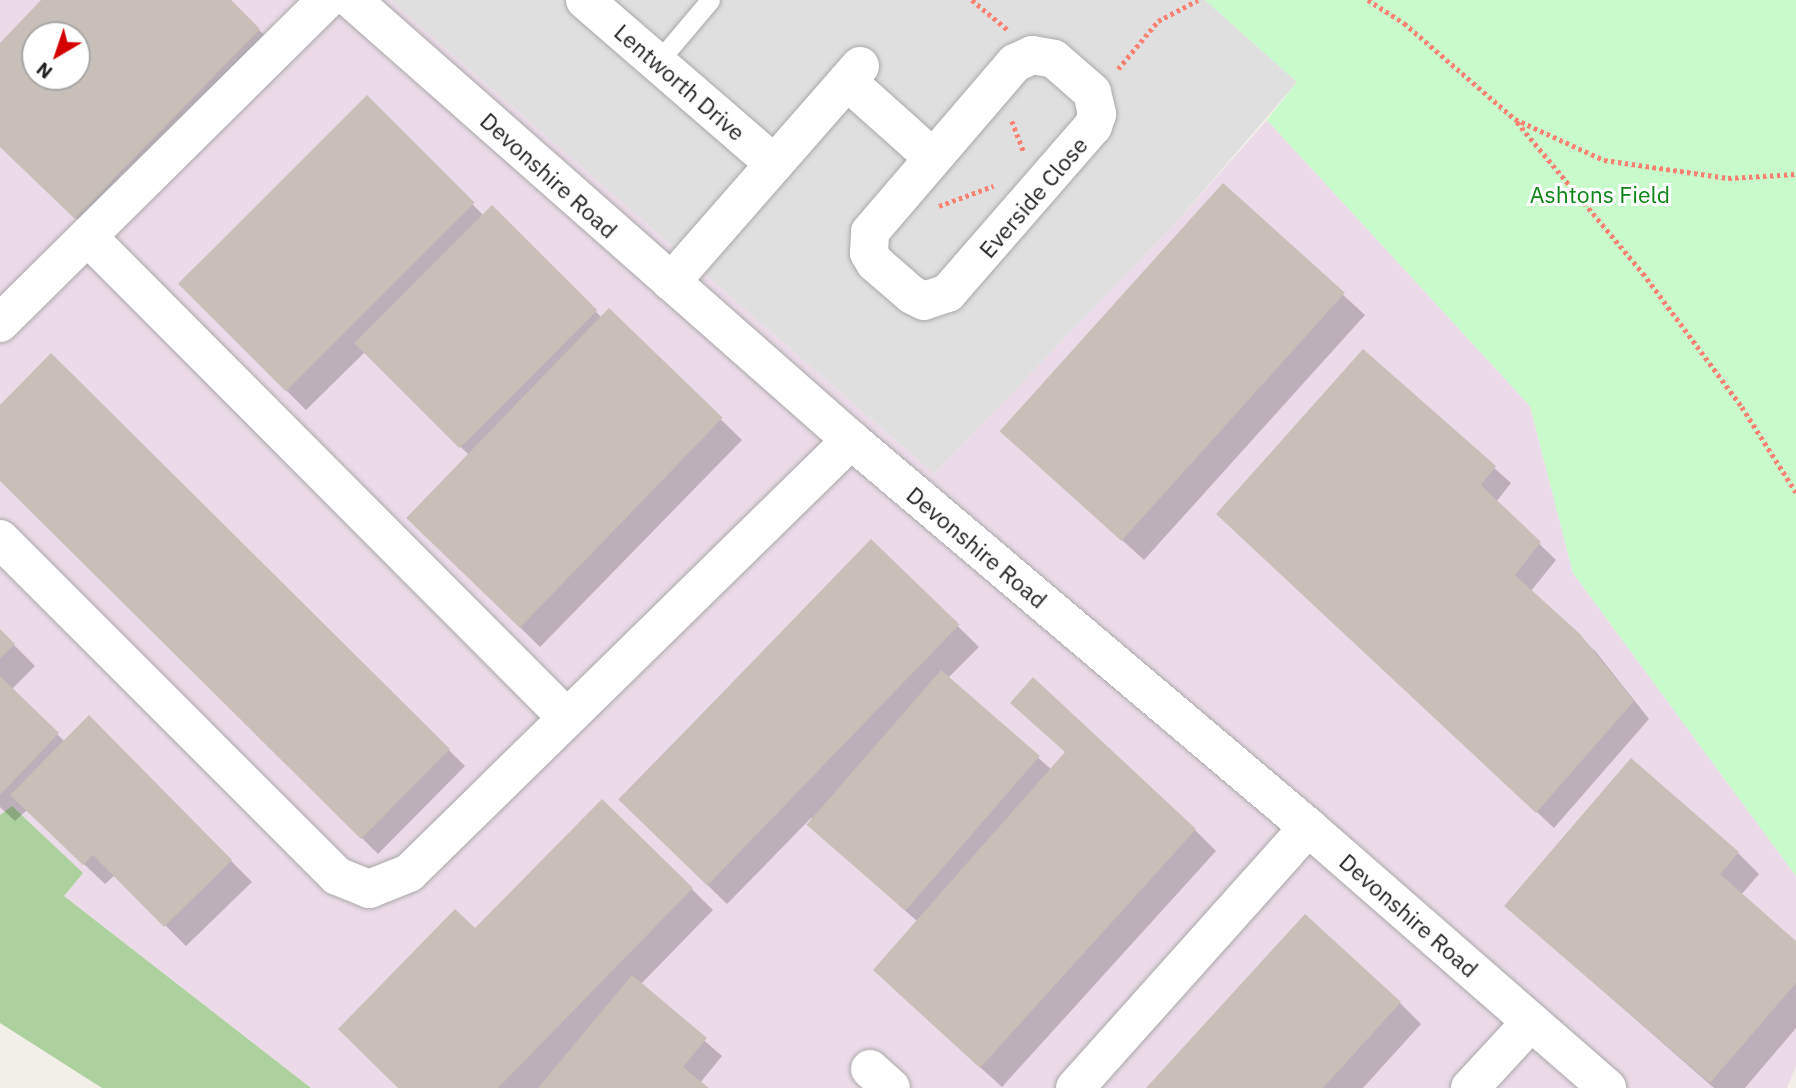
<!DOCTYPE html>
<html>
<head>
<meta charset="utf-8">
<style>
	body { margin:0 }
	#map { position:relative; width:1796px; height:1088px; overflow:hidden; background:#f2efe9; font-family:"IBM Plex Sans",sans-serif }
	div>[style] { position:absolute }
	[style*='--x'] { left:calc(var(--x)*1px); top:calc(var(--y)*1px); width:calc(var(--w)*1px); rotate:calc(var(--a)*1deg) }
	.residential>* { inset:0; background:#e0dfdf }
	.industrial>* { inset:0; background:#ebdbe8 }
	.forest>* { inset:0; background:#add19e }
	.park>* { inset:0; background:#c8facc }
	.shadow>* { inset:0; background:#0003 }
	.building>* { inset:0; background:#c7bfb8; transform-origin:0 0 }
	.path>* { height:4.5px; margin-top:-2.25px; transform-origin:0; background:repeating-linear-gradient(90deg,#fa8072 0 3.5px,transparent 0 7px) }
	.roads { filter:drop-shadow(0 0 2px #a9a9a9) drop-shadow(0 0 2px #a9a9a9) }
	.service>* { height:19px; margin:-9.5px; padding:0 9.5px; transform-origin:9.5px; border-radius:9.5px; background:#fff }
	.minor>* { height:38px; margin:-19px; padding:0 19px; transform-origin:19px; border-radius:19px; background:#fff }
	span { translate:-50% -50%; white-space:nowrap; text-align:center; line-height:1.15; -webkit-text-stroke:6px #fff; paint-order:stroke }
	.street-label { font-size:23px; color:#222 }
	.park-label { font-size:23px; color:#0c8416 }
	.north { position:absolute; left:21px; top:21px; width:70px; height:70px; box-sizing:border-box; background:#fff; border:2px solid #a7a7a7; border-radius:50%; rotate:219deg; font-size:19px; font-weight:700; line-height:28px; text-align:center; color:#222 }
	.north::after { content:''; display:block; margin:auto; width:24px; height:32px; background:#d40000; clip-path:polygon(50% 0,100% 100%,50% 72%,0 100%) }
</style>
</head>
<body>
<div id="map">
	<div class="residential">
		<i style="clip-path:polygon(390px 0,1205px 0,1297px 82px,1173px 226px,934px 474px)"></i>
	</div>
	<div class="industrial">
		<i style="clip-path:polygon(evenodd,0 0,390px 0,934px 474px,1173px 226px,1267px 120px,1530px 406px,1573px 573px,1796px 876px,1796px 1066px,1787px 1088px,311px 1088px,63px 895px,82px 873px,12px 806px,0 815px,0 0,35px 35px,77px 35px,77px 77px,35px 77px,35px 35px)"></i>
	</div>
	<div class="forest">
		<i style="clip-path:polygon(12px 806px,83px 873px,64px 896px,311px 1088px,102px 1088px,0 1023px,0 815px)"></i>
	</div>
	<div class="park">
		<i style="clip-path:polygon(1205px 0,1796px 0,1796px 876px,1573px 573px,1530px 406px,1267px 120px,1297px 82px)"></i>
	</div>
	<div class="shadow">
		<i style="clip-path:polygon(evenodd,44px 0,229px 0,280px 51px,97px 239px,0 145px,0 45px,44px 0,35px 35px,77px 35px,77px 77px,35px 77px,35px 35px)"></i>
		<i style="clip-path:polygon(367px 98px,484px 216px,492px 208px,602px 318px,609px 310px,742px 440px,540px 647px,408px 517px,469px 455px,365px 352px,306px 410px,179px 283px)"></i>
		<i style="clip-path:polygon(1223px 185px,1365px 315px,1144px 560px,1024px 451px)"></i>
		<i style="clip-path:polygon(1363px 351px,1511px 483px,1496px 502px,1556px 560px,1531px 591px,1596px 652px,1649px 719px,1554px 828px,1234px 530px)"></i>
		<i style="clip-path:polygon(51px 356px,465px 766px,378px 854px,0 479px,0 407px)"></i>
		<i style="clip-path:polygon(871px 541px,979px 647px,948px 678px,1052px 770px,1195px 830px,1216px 851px,1002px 1087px,896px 991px,918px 922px,809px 825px,812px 817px,727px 904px,619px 799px)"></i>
		<i style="clip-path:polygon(0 631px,35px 666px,12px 689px,65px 742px,89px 718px,252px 882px,186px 946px,115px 875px,105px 884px,27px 810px,15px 821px,0 807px)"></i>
		<i style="clip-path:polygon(602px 801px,713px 910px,640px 985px,722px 1056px,700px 1083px,706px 1088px,400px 1088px,475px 931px)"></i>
		<i style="clip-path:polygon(1738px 853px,1759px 874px,1741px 895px,1796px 943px,1796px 1028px,1745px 1088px,1714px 1088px,1506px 906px)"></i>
		<i style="clip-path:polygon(1400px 1003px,1421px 1024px,1363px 1088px,1149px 1088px)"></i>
	</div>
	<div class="building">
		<i style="clip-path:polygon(evenodd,41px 0,231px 0,260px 29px,75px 219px,0 147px,0 43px,41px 0,35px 35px,77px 35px,77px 77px,35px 77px,35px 35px)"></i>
		<i style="left:367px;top:95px;width:152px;height:267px;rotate:45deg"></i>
		<i style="left:1223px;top:183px;width:164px;height:334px;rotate:42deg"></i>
		<i style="left:492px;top:205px;width:149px;height:195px;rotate:45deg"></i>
		<i style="left:609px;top:308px;width:158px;height:292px;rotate:44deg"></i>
		<i style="clip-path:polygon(1363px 349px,1496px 466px,1481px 485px,1541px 542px,1515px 575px,1580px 634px,1634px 701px,1536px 813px,1216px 514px)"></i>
		<i style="clip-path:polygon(51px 353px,450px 749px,361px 839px,0 481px,0 405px)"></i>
		<i style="left:871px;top:539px;width:123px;height:363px;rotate:44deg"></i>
		<i style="clip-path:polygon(0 629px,15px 644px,0 659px)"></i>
		<i style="left:941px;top:670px;width:131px;height:205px;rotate:41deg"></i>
		<i style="clip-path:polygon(0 676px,59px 733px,0 795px)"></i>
		<i style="clip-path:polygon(1033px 677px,1196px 829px,980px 1068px,873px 970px,1065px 752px,1010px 703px)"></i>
		<i style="clip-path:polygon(89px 715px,232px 860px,164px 927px,93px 855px,83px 865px,10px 795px)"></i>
		<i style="clip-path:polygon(1631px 758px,1739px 852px,1720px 874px,1796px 941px,1796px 983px,1710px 1083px,1504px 906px)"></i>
		<i style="clip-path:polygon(602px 799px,693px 888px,498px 1088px,398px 1088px,338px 1029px,455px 909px,475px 928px)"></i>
		<i style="clip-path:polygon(1305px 914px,1401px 1002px,1323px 1088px,1146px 1088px)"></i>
		<i style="clip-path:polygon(632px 975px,707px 1038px,683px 1067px,709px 1088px,538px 1088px)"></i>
	</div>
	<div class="path">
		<i style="--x:972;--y:0;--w:47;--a:39.8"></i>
		<i style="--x:1368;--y:0;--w:43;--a:32.6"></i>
		<i style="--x:1404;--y:23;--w:147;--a:40.9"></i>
		<i style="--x:1515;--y:119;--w:98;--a:24.7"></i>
		<i style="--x:1604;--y:160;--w:125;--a:8.3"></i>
		<i style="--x:1728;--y:178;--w:68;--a:-3.4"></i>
		<i style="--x:1118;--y:69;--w:62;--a:-50.2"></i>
		<i style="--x:1158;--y:21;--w:45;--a:-27.7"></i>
		<i style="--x:1012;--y:121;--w:33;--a:69"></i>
		<i style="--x:1517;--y:122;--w:197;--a:50.2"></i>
		<i style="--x:1643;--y:273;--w:167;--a:53.5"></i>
		<i style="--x:1742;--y:407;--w:101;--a:57.6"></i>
		<i style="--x:939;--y:206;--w:58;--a:-20.3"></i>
	</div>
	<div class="roads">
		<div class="service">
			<i style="--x:657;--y:63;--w:82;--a:-49.9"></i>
		</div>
		<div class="minor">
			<i style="--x:352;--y:0;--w:665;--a:41.4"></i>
			<i style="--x:851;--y:440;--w:599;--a:40.26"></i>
			<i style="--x:1308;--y:827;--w:397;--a:41.1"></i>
			<i style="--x:585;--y:0;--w:250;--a:40.9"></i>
			<i style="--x:1032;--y:55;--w:22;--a:10"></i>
			<i style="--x:1054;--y:59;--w:50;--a:41"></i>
			<i style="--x:1092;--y:92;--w:23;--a:77"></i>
			<i style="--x:1097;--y:114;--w:13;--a:108"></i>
			<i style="--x:1093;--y:126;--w:221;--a:131"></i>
			<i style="--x:948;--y:293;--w:25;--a:162"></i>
			<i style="--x:924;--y:301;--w:13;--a:-153"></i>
			<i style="--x:912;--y:295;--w:49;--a:-139.1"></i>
			<i style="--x:875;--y:263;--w:12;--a:-121"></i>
			<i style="--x:869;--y:253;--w:21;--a:-87"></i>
			<i style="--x:870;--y:232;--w:223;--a:-49.4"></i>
			<i style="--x:1015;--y:63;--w:19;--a:-25"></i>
			<i style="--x:847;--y:81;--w:115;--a:41.8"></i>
			<i style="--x:89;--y:238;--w:676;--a:45.12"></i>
			<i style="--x:671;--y:282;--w:287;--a:-48.8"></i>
			<i style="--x:0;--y:323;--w:459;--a:-44.7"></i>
			<i style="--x:0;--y:539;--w:477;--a:45"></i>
			<i style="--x:337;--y:876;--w:35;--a:22"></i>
			<i style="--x:369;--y:889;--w:43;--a:-21.8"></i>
			<i style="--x:409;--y:873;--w:619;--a:-44.41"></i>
			<i style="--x:870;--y:1069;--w:28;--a:42"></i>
			<i style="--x:1075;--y:1088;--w:350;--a:-48.2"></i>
			<i style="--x:1470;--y:1088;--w:90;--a:-47.3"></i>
		</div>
	</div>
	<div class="street-label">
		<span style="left:680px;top:82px;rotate:41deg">Lentworth Drive</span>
		<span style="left:549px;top:175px;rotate:42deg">Devonshire Road</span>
		<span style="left:1033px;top:197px;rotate:-49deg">Everside Close</span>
		<span style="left:977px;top:547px;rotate:40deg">Devonshire Road</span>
		<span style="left:1409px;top:915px;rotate:41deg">Devonshire Road</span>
	</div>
	<div class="park-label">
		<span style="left:1600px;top:194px">Ashtons Field</span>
	</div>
	<div class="north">N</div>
</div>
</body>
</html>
